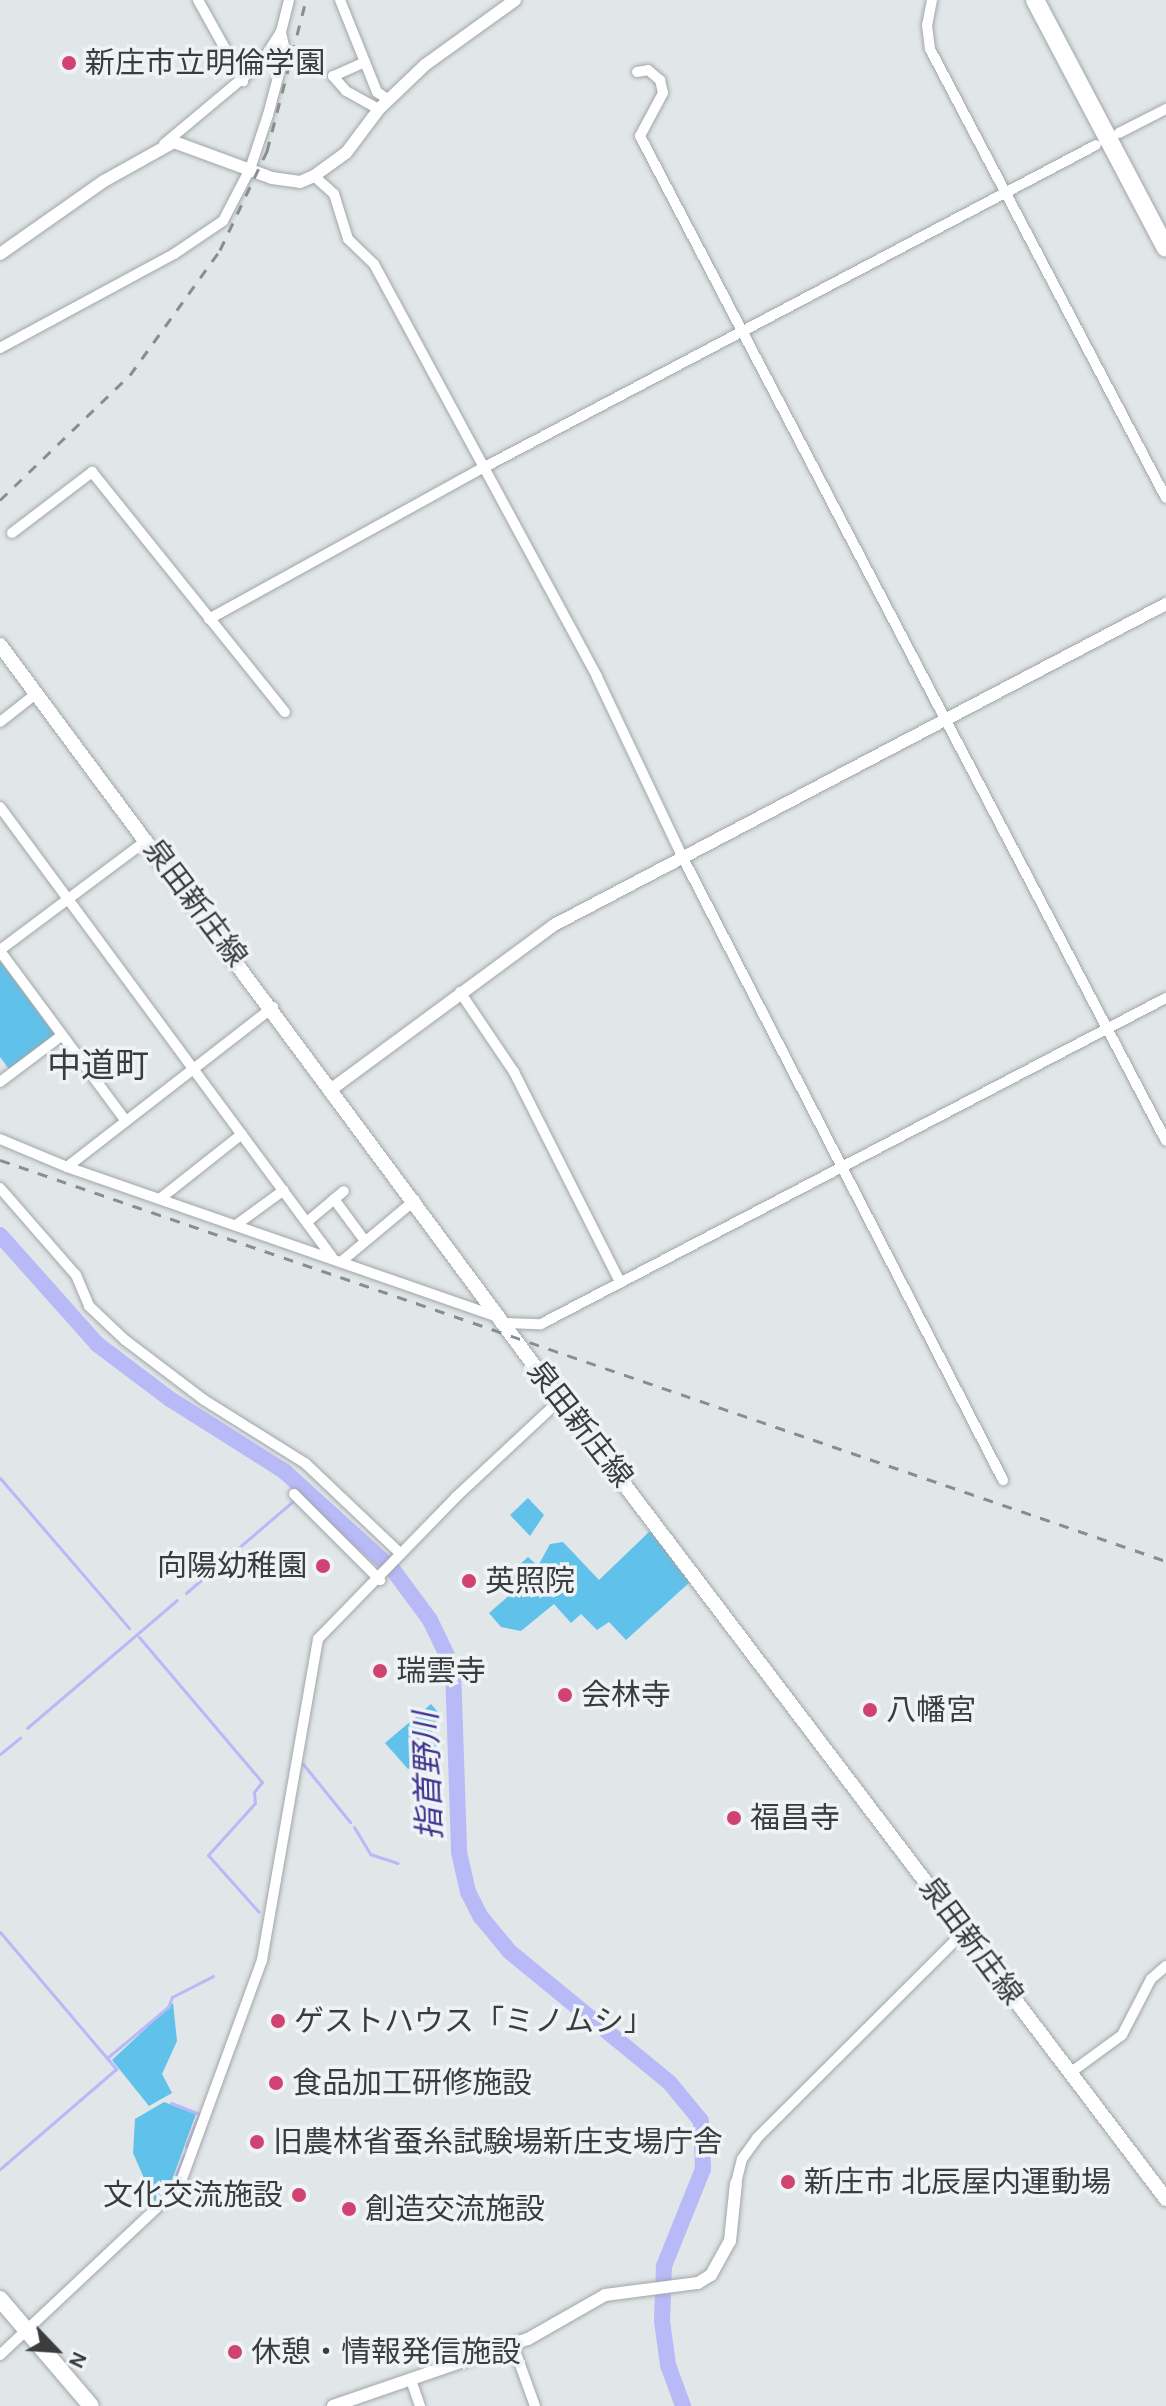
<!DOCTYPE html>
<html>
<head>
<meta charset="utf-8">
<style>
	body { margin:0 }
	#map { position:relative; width:1166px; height:2406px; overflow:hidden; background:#e1e6e8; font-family:Karla,"Noto Sans JP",sans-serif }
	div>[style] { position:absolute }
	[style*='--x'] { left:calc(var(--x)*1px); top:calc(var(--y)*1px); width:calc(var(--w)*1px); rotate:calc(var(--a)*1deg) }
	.green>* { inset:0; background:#60c1eb }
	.stream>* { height:3px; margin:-1.5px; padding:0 1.5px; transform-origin:1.5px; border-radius:1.5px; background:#b8b9f7 }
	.river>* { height:16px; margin:-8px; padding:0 8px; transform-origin:8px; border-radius:8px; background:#b8b9f7 }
	.roads { filter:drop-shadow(0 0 2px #a1a6a8) drop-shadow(0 0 2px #a1a6a8) }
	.minor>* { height:10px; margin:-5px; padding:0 5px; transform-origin:5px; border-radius:5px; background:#fff }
	.tertiary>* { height:12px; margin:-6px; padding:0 6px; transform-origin:6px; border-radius:6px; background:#fff }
	.secondary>* { height:14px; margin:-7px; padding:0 7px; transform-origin:7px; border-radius:7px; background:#fff }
	.trunk>* { height:16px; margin:-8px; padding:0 8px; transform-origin:8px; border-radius:8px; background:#fff }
	.motorway>* { height:18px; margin:-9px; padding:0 9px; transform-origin:9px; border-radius:9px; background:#fff }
	.rail>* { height:3px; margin-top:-1.5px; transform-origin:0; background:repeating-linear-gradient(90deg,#898d8e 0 10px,transparent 0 20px) }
	.dots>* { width:22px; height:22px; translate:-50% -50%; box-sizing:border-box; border:4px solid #eff3f5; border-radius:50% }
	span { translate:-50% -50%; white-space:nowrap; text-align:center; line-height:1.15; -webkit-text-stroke:7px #eff3f5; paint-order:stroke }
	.poi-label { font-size:30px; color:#3a3c3d }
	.left { translate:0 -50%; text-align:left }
	.right { translate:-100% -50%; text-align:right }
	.street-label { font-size:30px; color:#3a3c3d }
	.water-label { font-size:32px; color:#40358e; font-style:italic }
	.quarter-label { font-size:34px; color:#3a3c3d }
	.north { position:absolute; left:16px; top:2310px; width:80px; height:80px; -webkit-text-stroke:6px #eff3f5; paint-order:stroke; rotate:115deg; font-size:22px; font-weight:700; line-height:32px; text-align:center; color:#3a3c3d }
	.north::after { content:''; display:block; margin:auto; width:28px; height:36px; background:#3a3c3d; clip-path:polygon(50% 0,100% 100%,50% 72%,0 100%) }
</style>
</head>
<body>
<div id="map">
	<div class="green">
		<i style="clip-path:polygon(0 961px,55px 1035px,9px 1069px,0 1057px)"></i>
		<i style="clip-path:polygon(528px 1498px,544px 1515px,530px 1536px,510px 1515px)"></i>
		<i style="clip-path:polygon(650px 1531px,690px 1582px,626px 1640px,609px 1622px,597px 1630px,581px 1614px,571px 1623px,554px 1604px,521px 1631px,501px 1627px,489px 1613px,512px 1593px,504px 1579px,528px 1557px,538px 1566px,550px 1544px,563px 1542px,599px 1580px)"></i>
		<i style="clip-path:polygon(431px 1704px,442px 1717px,429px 1728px,441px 1742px,408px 1769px,385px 1743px)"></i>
		<i style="clip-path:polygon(173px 2003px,177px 2041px,162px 2074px,172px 2093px,149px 2106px,112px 2060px)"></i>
		<i style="clip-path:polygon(164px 2102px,196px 2114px,168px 2191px,154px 2201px,133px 2153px,135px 2119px)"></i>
	</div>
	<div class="stream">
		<i style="--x:0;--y:1478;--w:198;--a:49.3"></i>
		<i style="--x:186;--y:1593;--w:141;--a:-40.7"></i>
		<i style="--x:139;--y:1637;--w:190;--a:49.7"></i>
		<i style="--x:262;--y:1782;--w:13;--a:129"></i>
		<i style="--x:254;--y:1792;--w:11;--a:85"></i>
		<i style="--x:255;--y:1803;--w:70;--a:132.1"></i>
		<i style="--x:208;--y:1855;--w:76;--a:48.2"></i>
		<i style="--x:27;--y:1728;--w:197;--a:-40.5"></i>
		<i style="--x:0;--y:1754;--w:26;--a:-39"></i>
		<i style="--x:303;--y:1764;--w:75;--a:51"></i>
		<i style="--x:354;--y:1827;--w:31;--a:59"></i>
		<i style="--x:370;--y:1854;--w:29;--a:18"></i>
		<i style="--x:0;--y:1932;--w:180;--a:49.7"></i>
		<i style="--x:116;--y:2069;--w:153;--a:139.2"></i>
		<i style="--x:107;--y:2058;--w:80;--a:-39.9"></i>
		<i style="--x:168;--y:2007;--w:11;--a:-68"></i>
		<i style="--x:172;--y:1997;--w:46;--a:-27.1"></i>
		<i style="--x:171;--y:2103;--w:30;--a:21"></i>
		<i style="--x:199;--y:2114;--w:35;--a:112"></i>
		<i style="--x:172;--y:2186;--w:33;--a:-69"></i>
	</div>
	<div class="river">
		<i style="--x:0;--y:1235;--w:146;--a:48.3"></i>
		<i style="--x:97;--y:1344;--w:91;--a:37"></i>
		<i style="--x:170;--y:1399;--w:135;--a:32.3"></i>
		<i style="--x:284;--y:1471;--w:147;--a:42.2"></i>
		<i style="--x:393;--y:1570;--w:62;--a:53.5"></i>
		<i style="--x:430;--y:1620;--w:53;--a:64.4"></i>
		<i style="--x:453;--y:1668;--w:184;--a:88.1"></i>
		<i style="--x:459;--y:1852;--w:41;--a:77.3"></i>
		<i style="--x:468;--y:1892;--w:28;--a:63"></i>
		<i style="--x:481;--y:1917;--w:45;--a:50.4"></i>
		<i style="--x:510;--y:1952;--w:205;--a:39.3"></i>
		<i style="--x:669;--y:2082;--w:50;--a:50.6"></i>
		<i style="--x:701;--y:2121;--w:48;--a:87.6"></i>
		<i style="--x:703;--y:2169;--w:105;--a:111.9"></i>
		<i style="--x:664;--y:2266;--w:55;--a:92.1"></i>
		<i style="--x:662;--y:2321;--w:44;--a:82.2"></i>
		<i style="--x:668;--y:2365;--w:44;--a:69.9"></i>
	</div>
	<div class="roads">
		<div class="minor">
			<i style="--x:198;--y:0;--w:93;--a:60.9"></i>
			<i style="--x:340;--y:0;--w:99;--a:68.1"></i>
			<i style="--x:377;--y:92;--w:14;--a:34"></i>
			<i style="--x:932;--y:0;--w:25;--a:101"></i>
			<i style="--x:927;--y:25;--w:24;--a:83"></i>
			<i style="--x:930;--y:49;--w:507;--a:62.27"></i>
			<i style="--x:365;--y:62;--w:35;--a:156"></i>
			<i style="--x:333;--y:76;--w:20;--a:49"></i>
			<i style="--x:346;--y:91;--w:38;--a:29"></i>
			<i style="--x:637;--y:72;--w:11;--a:-10"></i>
			<i style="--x:648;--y:70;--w:16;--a:40"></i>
			<i style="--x:660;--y:80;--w:13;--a:77"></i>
			<i style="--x:663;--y:93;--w:49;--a:118.1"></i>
			<i style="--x:640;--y:136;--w:1134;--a:62.37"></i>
			<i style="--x:1119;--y:133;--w:53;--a:-27.1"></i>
			<i style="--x:164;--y:144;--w:128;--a:-39.9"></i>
			<i style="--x:262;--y:62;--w:36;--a:-58"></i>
			<i style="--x:281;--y:32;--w:33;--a:-76"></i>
			<i style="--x:314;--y:176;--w:27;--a:42"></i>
			<i style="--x:334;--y:194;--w:47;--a:72.7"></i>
			<i style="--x:348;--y:239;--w:36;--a:44"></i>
			<i style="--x:374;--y:264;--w:469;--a:61.6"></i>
			<i style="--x:597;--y:677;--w:198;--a:64.6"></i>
			<i style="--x:682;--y:856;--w:702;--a:62.78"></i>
			<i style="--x:0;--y:348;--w:198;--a:-28.4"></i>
			<i style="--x:174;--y:254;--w:59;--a:-34"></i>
			<i style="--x:223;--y:221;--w:59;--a:-62.6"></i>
			<i style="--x:250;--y:169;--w:57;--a:-71.6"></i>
			<i style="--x:268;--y:115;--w:67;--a:-75.3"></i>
			<i style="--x:285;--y:50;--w:18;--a:-103"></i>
			<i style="--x:12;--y:533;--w:101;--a:-37.3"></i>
			<i style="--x:92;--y:472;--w:308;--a:51.2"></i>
			<i style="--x:209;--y:619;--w:311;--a:-28.9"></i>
			<i style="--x:481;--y:469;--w:695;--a:-27.78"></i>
			<i style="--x:0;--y:722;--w:47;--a:-38.1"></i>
			<i style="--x:0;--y:807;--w:559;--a:53.58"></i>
			<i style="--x:0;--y:950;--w:184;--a:-36.8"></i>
			<i style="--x:0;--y:951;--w:210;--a:53.5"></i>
			<i style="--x:460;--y:992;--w:97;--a:56"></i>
			<i style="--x:514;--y:1072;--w:235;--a:63.2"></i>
			<i style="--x:0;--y:1082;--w:76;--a:-37"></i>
			<i style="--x:0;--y:1139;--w:73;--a:22.7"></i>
			<i style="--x:67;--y:1167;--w:454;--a:19.2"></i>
			<i style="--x:67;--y:1167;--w:261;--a:-37.8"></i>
			<i style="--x:0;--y:1188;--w:116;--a:48.9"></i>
			<i style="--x:76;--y:1275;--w:34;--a:67"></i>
			<i style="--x:89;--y:1306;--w:50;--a:43.4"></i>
			<i style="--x:125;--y:1340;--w:99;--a:37.2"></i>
			<i style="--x:204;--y:1400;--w:119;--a:32"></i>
			<i style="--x:305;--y:1463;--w:132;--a:43.5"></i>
			<i style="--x:161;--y:1198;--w:103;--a:-38.3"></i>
			<i style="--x:334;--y:1199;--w:52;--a:53.6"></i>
			<i style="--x:307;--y:1222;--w:48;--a:-40"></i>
			<i style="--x:236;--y:1225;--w:59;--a:-36.1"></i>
			<i style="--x:342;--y:1261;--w:95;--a:-39.9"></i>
			<i style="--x:503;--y:1323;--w:38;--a:2"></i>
			<i style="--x:541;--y:1324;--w:705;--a:-27.55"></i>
			<i style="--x:294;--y:1494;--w:122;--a:45"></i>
			<i style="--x:1070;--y:2073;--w:64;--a:-36.2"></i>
			<i style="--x:1122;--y:2035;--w:63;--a:-62.6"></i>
			<i style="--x:1151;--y:1979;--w:20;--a:-41"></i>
			<i style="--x:736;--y:2183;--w:25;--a:-76"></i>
			<i style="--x:742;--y:2159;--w:26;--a:-54"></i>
			<i style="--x:757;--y:2138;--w:292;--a:-44.9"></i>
			<i style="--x:513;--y:2345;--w:65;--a:70.2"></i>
			<i style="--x:0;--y:2355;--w:245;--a:-43.2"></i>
			<i style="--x:179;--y:2187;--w:242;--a:-69.9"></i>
			<i style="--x:262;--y:1960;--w:326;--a:-80.1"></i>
			<i style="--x:318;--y:1639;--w:198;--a:-45.8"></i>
			<i style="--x:456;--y:1497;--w:145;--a:-43"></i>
			<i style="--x:411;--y:2380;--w:28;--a:71"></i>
		</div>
		<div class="tertiary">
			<i style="--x:0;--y:254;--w:127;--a:-35.1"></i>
			<i style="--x:104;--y:181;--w:80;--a:-29.1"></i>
			<i style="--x:174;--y:142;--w:104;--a:20.2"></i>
			<i style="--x:272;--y:178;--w:28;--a:8"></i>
			<i style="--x:300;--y:182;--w:15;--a:-23"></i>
			<i style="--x:314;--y:176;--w:39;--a:-36"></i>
			<i style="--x:346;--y:153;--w:55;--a:-53.1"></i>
			<i style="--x:379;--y:109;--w:64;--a:-43.7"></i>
			<i style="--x:425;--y:65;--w:111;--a:-35.8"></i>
			<i style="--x:333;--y:1088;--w:275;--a:-36.4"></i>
			<i style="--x:554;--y:925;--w:691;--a:-27.68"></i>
			<i style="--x:333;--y:2406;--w:206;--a:-19"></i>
			<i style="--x:528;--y:2339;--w:89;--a:-29.7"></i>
			<i style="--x:605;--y:2295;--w:94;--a:-7.4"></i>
			<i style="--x:698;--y:2283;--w:15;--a:-32"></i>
			<i style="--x:711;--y:2275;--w:39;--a:-61"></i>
			<i style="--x:730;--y:2241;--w:58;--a:-84.1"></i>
		</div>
		<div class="secondary">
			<i style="--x:0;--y:645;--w:905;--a:53.45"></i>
			<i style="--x:539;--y:1372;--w:1038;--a:52.83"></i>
		</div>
		<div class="trunk">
			<i style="--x:0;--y:2299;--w:140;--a:49.6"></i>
		</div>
		<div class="motorway">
			<i style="--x:1035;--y:0;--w:280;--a:62.2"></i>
		</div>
	</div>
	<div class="rail">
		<i style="--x:0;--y:500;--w:180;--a:-43.9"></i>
		<i style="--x:130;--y:375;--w:154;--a:-54.2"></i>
		<i style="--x:220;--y:250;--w:110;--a:-64.6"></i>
		<i style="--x:267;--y:151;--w:156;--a:-75.5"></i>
		<i style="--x:0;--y:1160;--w:1233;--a:18.98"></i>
	</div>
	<div class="dots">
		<i style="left:69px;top:63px;background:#d04270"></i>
		<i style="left:323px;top:1566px;background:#d04270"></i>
		<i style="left:469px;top:1581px;background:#d04270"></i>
		<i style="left:380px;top:1671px;background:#d04270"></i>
		<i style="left:565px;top:1695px;background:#d04270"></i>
		<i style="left:870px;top:1710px;background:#d04270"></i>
		<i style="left:734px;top:1818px;background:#d04270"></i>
		<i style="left:278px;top:2021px;background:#d04270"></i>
		<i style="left:276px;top:2083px;background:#d04270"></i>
		<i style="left:257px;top:2142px;background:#d04270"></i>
		<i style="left:788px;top:2182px;background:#d04270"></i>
		<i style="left:299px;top:2195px;background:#d04270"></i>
		<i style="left:349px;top:2209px;background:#d04270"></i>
		<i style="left:235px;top:2352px;background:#d04270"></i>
	</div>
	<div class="poi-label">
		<span class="left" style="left:85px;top:63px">新庄市立明倫学園</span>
		<span class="right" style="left:307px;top:1566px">向陽幼稚園</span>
		<span class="left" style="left:485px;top:1581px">英照院</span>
		<span class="left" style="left:396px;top:1671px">瑞雲寺</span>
		<span class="left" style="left:581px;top:1695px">会林寺</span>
		<span class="left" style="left:886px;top:1710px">八幡宮</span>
		<span class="left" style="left:750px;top:1818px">福昌寺</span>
		<span class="left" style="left:294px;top:2021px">ゲストハウス「ミノムシ」</span>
		<span class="left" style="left:292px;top:2083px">食品加工研修施設</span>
		<span class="left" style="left:273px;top:2142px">旧農林省蚕糸試験場新庄支場庁舎</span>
		<span class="left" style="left:804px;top:2182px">新庄市 北辰屋内運動場</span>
		<span class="right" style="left:283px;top:2195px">文化交流施設</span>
		<span class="left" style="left:365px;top:2209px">創造交流施設</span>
		<span class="left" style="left:251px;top:2352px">休憩・情報発信施設</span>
	</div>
	<div class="street-label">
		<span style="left:195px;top:903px;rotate:53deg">泉田新庄線</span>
		<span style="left:580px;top:1424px;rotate:52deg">泉田新庄線</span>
		<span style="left:971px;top:1941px;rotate:53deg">泉田新庄線</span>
	</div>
	<div class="water-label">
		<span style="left:429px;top:1776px;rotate:-92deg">指首野川</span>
	</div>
	<div class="quarter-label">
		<span style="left:98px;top:1067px">中道町</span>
	</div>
	<div class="north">N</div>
</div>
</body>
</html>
